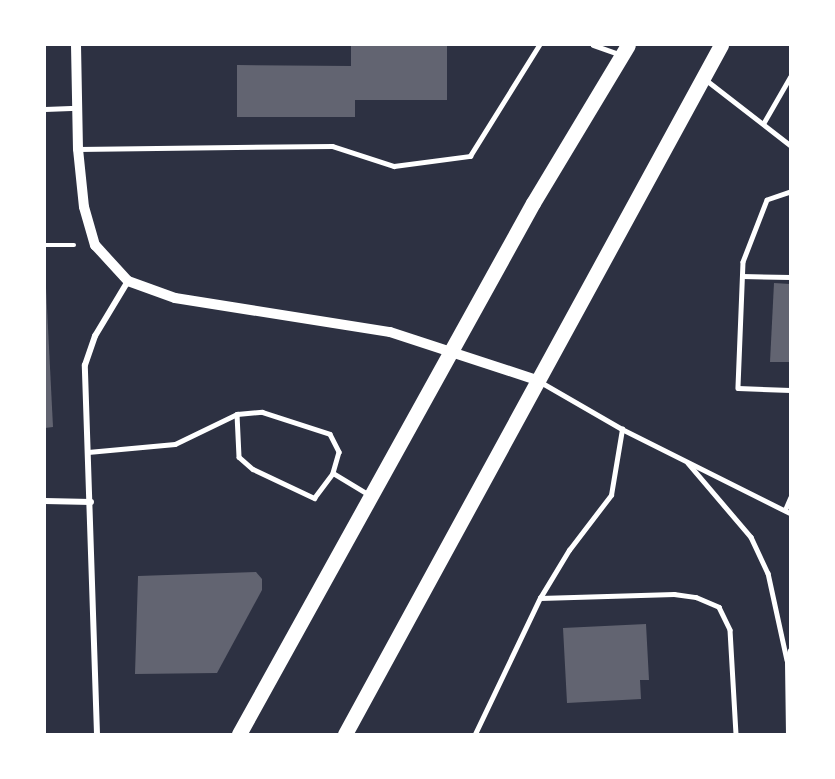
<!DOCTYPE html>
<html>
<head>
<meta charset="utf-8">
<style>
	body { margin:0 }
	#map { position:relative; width:835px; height:779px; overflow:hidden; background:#2d3142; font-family:Lato,sans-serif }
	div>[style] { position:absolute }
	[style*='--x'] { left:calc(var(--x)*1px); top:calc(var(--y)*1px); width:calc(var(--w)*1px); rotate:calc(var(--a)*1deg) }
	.building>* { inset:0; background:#626471 }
	.path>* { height:4px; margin:-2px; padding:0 2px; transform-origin:2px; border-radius:2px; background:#fff }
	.service>* { height:4.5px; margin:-2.25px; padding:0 2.25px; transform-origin:2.25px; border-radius:2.25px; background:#fff }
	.minor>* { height:6px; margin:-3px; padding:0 3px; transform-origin:3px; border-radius:3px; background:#fff }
	.tertiary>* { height:10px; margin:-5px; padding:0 5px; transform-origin:5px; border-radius:5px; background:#fff }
	.primary>* { height:15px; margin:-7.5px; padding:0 7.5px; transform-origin:7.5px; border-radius:7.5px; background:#fff }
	span { translate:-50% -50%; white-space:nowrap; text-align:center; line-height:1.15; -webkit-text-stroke:5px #fff; paint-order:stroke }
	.frame { position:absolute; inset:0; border:46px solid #fff; pointer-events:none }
</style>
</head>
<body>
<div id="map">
	<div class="building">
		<i style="clip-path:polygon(351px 45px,447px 45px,447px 100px,355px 100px,355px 117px,237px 117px,237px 65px,351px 66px)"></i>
		<i style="clip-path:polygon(45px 268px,53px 427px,45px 428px)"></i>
		<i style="clip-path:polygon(774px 283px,790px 284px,790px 362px,770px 362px)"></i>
		<i style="clip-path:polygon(256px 572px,262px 579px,262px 590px,217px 673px,135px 674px,138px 576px)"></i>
		<i style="clip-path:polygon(646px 624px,649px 680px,640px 680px,641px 699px,567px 703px,563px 628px)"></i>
	</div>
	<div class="path">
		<i style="--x:45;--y:245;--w:29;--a:0"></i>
	</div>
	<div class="service">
		<i style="--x:593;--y:45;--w:28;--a:19"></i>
		<i style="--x:705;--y:79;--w:108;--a:37.8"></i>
		<i style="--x:45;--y:109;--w:32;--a:-2"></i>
		<i style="--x:763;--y:124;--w:54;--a:-60.1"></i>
		<i style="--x:78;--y:149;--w:254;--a:-0.7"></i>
		<i style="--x:332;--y:146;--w:65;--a:17.9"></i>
		<i style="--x:394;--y:166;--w:77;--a:-7.5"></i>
		<i style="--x:470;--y:156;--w:131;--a:-58.1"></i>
		<i style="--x:790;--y:192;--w:24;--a:161"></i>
		<i style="--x:767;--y:200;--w:66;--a:111.2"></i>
		<i style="--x:743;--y:262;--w:126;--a:92.3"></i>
		<i style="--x:738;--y:388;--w:52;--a:2.2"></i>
		<i style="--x:742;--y:276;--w:48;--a:1.2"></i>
		<i style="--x:539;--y:381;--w:96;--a:30"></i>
		<i style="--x:622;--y:429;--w:188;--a:26.6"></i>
		<i style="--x:237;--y:414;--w:43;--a:87.3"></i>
		<i style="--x:239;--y:457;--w:18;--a:41"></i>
		<i style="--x:253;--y:469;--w:68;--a:25.4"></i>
		<i style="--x:314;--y:498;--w:31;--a:-53"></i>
		<i style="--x:88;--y:452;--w:87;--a:-5.3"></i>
		<i style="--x:175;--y:444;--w:69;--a:-25.8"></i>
		<i style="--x:237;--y:414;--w:25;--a:-5"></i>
		<i style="--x:262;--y:412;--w:71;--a:17.9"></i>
		<i style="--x:330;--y:434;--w:20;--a:63"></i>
		<i style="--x:339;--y:452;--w:22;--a:106"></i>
		<i style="--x:333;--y:473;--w:41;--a:31"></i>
		<i style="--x:688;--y:463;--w:97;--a:49.6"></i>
		<i style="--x:751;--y:537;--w:40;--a:65"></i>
		<i style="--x:768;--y:573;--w:89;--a:77.7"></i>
		<i style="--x:785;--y:510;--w:13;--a:-67"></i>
		<i style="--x:540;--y:598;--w:134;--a:-1.7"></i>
		<i style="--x:674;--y:594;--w:22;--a:8"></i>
		<i style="--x:696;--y:597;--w:25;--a:23"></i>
		<i style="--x:719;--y:607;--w:25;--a:64"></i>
		<i style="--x:730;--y:630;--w:104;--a:86.7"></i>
		<i style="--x:475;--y:734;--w:151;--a:-64.5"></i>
		<i style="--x:540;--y:598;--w:56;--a:-58.9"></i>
		<i style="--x:569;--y:550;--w:69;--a:-52.6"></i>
		<i style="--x:611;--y:495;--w:67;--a:-80.5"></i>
		<i style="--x:788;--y:734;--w:74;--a:-90.8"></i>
		<i style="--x:787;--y:660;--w:10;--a:-73"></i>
	</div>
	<div class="minor">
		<i style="--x:45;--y:501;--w:46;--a:1.2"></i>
		<i style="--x:97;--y:734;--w:369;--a:-91.9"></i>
		<i style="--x:85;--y:365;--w:31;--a:-71"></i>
		<i style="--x:95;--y:336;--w:64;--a:-59"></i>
	</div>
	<div class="tertiary">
		<i style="--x:76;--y:45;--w:104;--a:88.9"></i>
		<i style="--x:78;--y:149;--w:58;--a:84.1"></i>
		<i style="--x:84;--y:207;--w:40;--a:74"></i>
		<i style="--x:95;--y:245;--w:49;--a:47.5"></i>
		<i style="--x:128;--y:281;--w:50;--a:19.9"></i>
		<i style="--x:175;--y:298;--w:218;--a:9"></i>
		<i style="--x:390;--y:332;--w:155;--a:18.1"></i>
	</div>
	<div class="primary">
		<i style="--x:239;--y:734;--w:607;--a:-61.03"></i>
		<i style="--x:533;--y:203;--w:184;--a:-59"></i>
		<i style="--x:345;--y:734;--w:785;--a:-61.38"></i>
	</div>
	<div class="frame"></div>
</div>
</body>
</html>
